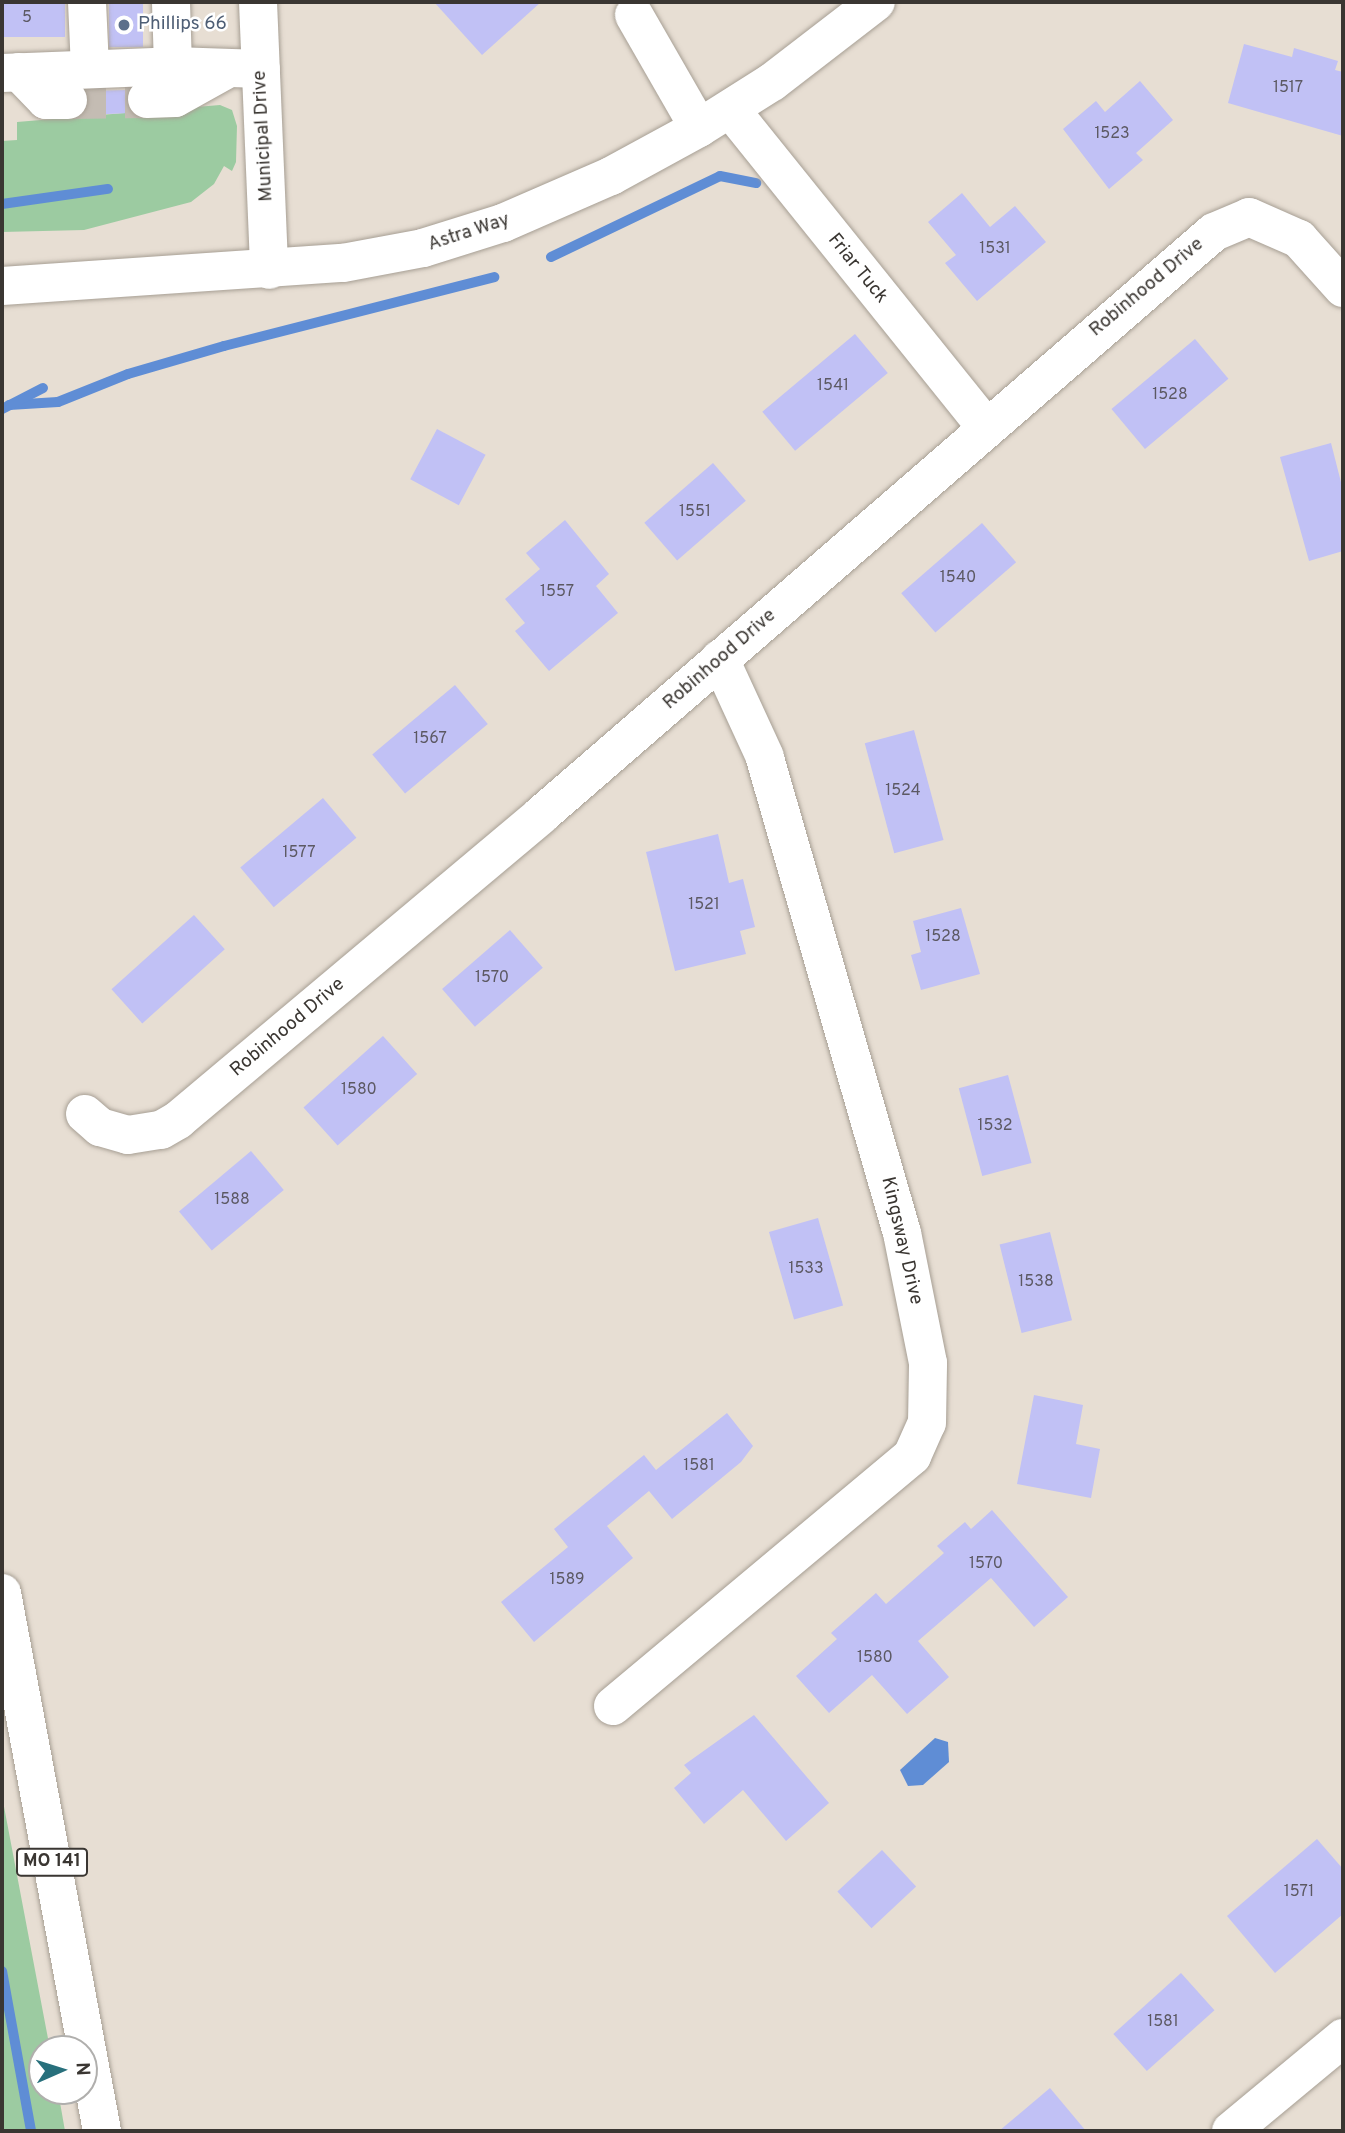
<!DOCTYPE html>
<html>
<head>
<meta charset="utf-8">
<style>
	body { margin:0 }
	#map { position:relative; width:1345px; height:2133px; overflow:hidden; background:#e7ded3; font-family:Overpass,sans-serif }
	div>[style] { position:absolute }
	[style*='--x'] { left:calc(var(--x)*1px); top:calc(var(--y)*1px); width:calc(var(--w)*1px); rotate:calc(var(--a)*1deg) }
	.green>* { inset:0; background:#9ccba1 }
	.water>* { inset:0; background:#5f8dd5 }
	.stream>* { height:10px; margin:-5px; padding:0 5px; transform-origin:5px; border-radius:5px; background:#5f8dd5 }
	.building>* { inset:0; background:#c1c1f5; transform-origin:0 0 }
	.minor-tunnel>* { height:38px; margin-top:-19px; transform-origin:0; background:repeating-linear-gradient(90deg,#c4bcb3 0 38px,transparent 0 57px) }
	.roads { filter:drop-shadow(0 0 2px #a79f94) drop-shadow(0 0 2px #a79f94) }
	.minor>* { height:38px; margin:-19px; padding:0 19px; transform-origin:19px; border-radius:19px; background:#fff }
	.highway>* { height:38px; margin:-19px; padding:0 19px; transform-origin:19px; border-radius:19px; background:#fff }
	.dots>* { width:19px; height:19px; translate:-50% -50%; box-sizing:border-box; border:4px solid #fff; border-radius:50% }
	span { translate:-50% -50%; white-space:nowrap; text-align:center; line-height:1.15; -webkit-text-stroke:5px #fff; paint-order:stroke }
	.number-label { font-size:16px; color:#5c5963 }
	.number-label span { -webkit-text-stroke-width:0 }
	.shield-label span { padding:2px 5px; background:#fff; border:2px solid; border-radius:5px; -webkit-text-stroke-width:0 }
	.shield-label { font-size:18px; color:#3a3632; font-weight:700 }
	.service-label { font-size:19px; color:#4e5e75 }
	.left { translate:0 -50%; text-align:left }
	.street-label { font-size:19px; color:#3a3632 }
	.frame { position:absolute; inset:0; border:4px solid #3a3632; pointer-events:none }
	.north { position:absolute; left:28px; top:2035px; width:70px; height:70px; box-sizing:border-box; background:#fff; border:2px solid #b0afad; border-radius:50%; rotate:87deg; font-size:19px; font-weight:700; line-height:28px; text-align:center; color:#3a3632 }
	.north::after { content:''; display:block; margin:auto; width:24px; height:32px; background:#28707c; clip-path:polygon(50% 0,100% 100%,50% 72%,0 100%) }
</style>
</head>
<body>
<div id="map">
	<div class="green">
		<i style="clip-path:polygon(220px 105px,232px 110px,237px 126px,236px 162px,232px 171px,224px 166px,214px 184px,191px 202px,84px 230px,2px 232px,2px 141px,17px 140px,17px 122px)"></i>
		<i style="clip-path:polygon(2px 1796px,50px 2049px,42px 2049px,42px 2091px,58px 2091px,65px 2131px,2px 2131px)"></i>
	</div>
	<div class="water">
		<i style="clip-path:polygon(935px 1738px,948px 1742px,949px 1762px,923px 1785px,908px 1786px,900px 1770px)"></i>
	</div>
	<div class="stream">
		<i style="--x:2;--y:204;--w:107;--a:-8.1"></i>
		<i style="--x:551;--y:257;--w:187;--a:-25.6"></i>
		<i style="--x:720;--y:176;--w:37;--a:11"></i>
		<i style="--x:9;--y:405;--w:49;--a:-3.5"></i>
		<i style="--x:58;--y:402;--w:75;--a:-21.8"></i>
		<i style="--x:128;--y:374;--w:100;--a:-16.3"></i>
		<i style="--x:224;--y:346;--w:279;--a:-14.3"></i>
		<i style="--x:2;--y:409;--w:46;--a:-27.1"></i>
		<i style="--x:2;--y:1971;--w:163;--a:79.7"></i>
	</div>
	<div class="building">
		<i style="left:2px;top:2px;width:63px;height:35px"></i>
		<i style="left:109px;top:2px;width:34px;height:45px"></i>
		<i style="clip-path:polygon(434px 2px,541px 2px,482px 55px)"></i>
		<i style="clip-path:polygon(1244px 44px,1292px 57px,1294px 48px,1338px 61px,1335px 70px,1343px 72px,1343px 136px,1228px 103px)"></i>
		<i style="clip-path:polygon(1140px 81px,1173px 120px,1136px 153px,1143px 160px,1109px 189px,1063px 129px,1096px 101px,1105px 112px)"></i>
		<i style="clip-path:polygon(127px 90px,131px 113px,83px 115px,88px 91px)"></i>
		<i style="clip-path:polygon(962px 193px,990px 227px,1015px 206px,1046px 242px,977px 301px,945px 263px,956px 255px,928px 222px)"></i>
		<i style="left:855px;top:334px;width:51px;height:121px;rotate:50deg"></i>
		<i style="left:1195px;top:339px;width:52px;height:109px;rotate:50deg"></i>
		<i style="left:437px;top:429px;width:55px;height:57px;rotate:28deg"></i>
		<i style="clip-path:polygon(1331px 443px,1343px 490px,1343px 551px,1309px 561px,1280px 457px)"></i>
		<i style="left:713px;top:463px;width:50px;height:91px;rotate:49deg"></i>
		<i style="clip-path:polygon(565px 520px,609px 574px,596px 586px,618px 613px,549px 671px,515px 631px,525px 623px,505px 599px,540px 569px,526px 553px)"></i>
		<i style="left:982px;top:523px;width:52px;height:107px;rotate:49deg"></i>
		<i style="left:455px;top:685px;width:51px;height:108px;rotate:50deg"></i>
		<i style="left:914px;top:730px;width:114px;height:51px;rotate:75deg"></i>
		<i style="left:323px;top:798px;width:52px;height:108px;rotate:50deg"></i>
		<i style="clip-path:polygon(718px 834px,729px 883px,743px 879px,755px 927px,740px 931px,746px 954px,675px 971px,646px 852px)"></i>
		<i style="clip-path:polygon(961px 908px,980px 974px,921px 990px,911px 955px,921px 952px,913px 921px)"></i>
		<i style="left:194px;top:915px;width:46px;height:111px;rotate:48deg"></i>
		<i style="left:510px;top:930px;width:50px;height:90px;rotate:49deg"></i>
		<i style="left:383px;top:1036px;width:51px;height:107px;rotate:48deg"></i>
		<i style="left:1008px;top:1075px;width:91px;height:51px;rotate:75deg"></i>
		<i style="left:251px;top:1151px;width:51px;height:94px;rotate:50deg"></i>
		<i style="left:818px;top:1218px;width:91px;height:51px;rotate:74deg"></i>
		<i style="left:1050px;top:1232px;width:91px;height:52px;rotate:76deg"></i>
		<i style="clip-path:polygon(1034px 1395px,1083px 1405px,1076px 1444px,1100px 1449px,1091px 1498px,1017px 1484px)"></i>
		<i style="clip-path:polygon(727px 1413px,753px 1446px,741px 1462px,672px 1519px,649px 1491px,607px 1526px,633px 1558px,534px 1642px,501px 1602px,568px 1547px,554px 1529px,644px 1455px,656px 1470px)"></i>
		<i style="clip-path:polygon(992px 1510px,1068px 1597px,1034px 1627px,991px 1578px,918px 1641px,949px 1677px,907px 1714px,872px 1675px,829px 1713px,796px 1676px,837px 1639px,831px 1633px,876px 1593px,886px 1604px,944px 1553px,937px 1546px,965px 1522px,971px 1529px)"></i>
		<i style="clip-path:polygon(754px 1715px,829px 1803px,786px 1841px,743px 1790px,704px 1824px,674px 1788px,691px 1773px,684px 1765px)"></i>
		<i style="clip-path:polygon(1317px 1839px,1343px 1869px,1343px 1914px,1275px 1973px,1227px 1916px)"></i>
		<i style="left:882px;top:1850px;width:50px;height:61px;rotate:47deg"></i>
		<i style="left:1181px;top:1973px;width:50px;height:91px;rotate:48deg"></i>
		<i style="clip-path:polygon(1050px 2088px,1086px 2131px,999px 2131px)"></i>
	</div>
	<div class="minor-tunnel">
		<i style="--x:68;--y:100;--w:79;--a:-0.7"></i>
	</div>
	<div class="roads">
		<div class="minor">
			<i style="--x:87;--y:2;--w:67;--a:87.4"></i>
			<i style="--x:258;--y:2;--w:268;--a:87.6"></i>
			<i style="--x:634;--y:15;--w:130;--a:60.1"></i>
			<i style="--x:173;--y:66;--w:88;--a:2"></i>
			<i style="--x:19;--y:72;--w:39;--a:46"></i>
			<i style="--x:46;--y:100;--w:22;--a:0"></i>
			<i style="--x:2;--y:73;--w:171;--a:-2.3"></i>
			<i style="--x:173;--y:66;--w:64;--a:-91.8"></i>
			<i style="--x:147;--y:99;--w:28;--a:-2"></i>
			<i style="--x:175;--y:98;--w:56;--a:-28.9"></i>
			<i style="--x:731;--y:110;--w:407;--a:51.2"></i>
			<i style="--x:2;--y:286;--w:342;--a:-3.9"></i>
			<i style="--x:343;--y:263;--w:81;--a:-10.6"></i>
			<i style="--x:423;--y:248;--w:84;--a:-17.4"></i>
			<i style="--x:503;--y:223;--w:118;--a:-23.5"></i>
			<i style="--x:611;--y:176;--w:100;--a:-28.6"></i>
			<i style="--x:699;--y:128;--w:86;--a:-32.2"></i>
			<i style="--x:772;--y:82;--w:131;--a:-37.6"></i>
			<i style="--x:85;--y:1114;--w:20;--a:41"></i>
			<i style="--x:100;--y:1127;--w:29;--a:16"></i>
			<i style="--x:128;--y:1135;--w:33;--a:-9"></i>
			<i style="--x:161;--y:1130;--w:20;--a:-30"></i>
			<i style="--x:178;--y:1120;--w:474;--a:-40"></i>
			<i style="--x:541;--y:815;--w:890;--a:-40.9"></i>
			<i style="--x:1214;--y:232;--w:38;--a:-23"></i>
			<i style="--x:1249;--y:217;--w:55;--a:23.7"></i>
			<i style="--x:1299;--y:239;--w:66;--a:48.1"></i>
			<i style="--x:613;--y:1706;--w:390;--a:-39.9"></i>
			<i style="--x:912;--y:1456;--w:36;--a:-66"></i>
			<i style="--x:927;--y:1423;--w:60;--a:-89"></i>
			<i style="--x:928;--y:1363;--w:133;--a:-101.3"></i>
			<i style="--x:902;--y:1233;--w:495;--a:-106.1"></i>
			<i style="--x:765;--y:757;--w:108;--a:-114.7"></i>
			<i style="--x:1231;--y:2131;--w:146;--a:-39.7"></i>
		</div>
		<div class="highway">
			<i style="--x:2;--y:1593;--w:547;--a:79.47"></i>
		</div>
	</div>
	<div class="dots">
		<i style="left:124px;top:25px;background:#5c6f8a"></i>
	</div>
	<div class="number-label">
		<span style="left:27px;top:18px">5</span>
		<span style="left:1288px;top:88px">1517</span>
		<span style="left:1112px;top:134px">1523</span>
		<span style="left:995px;top:249px">1531</span>
		<span style="left:833px;top:386px">1541</span>
		<span style="left:1170px;top:395px">1528</span>
		<span style="left:695px;top:512px">1551</span>
		<span style="left:958px;top:578px">1540</span>
		<span style="left:557px;top:592px">1557</span>
		<span style="left:430px;top:739px">1567</span>
		<span style="left:903px;top:791px">1524</span>
		<span style="left:299px;top:853px">1577</span>
		<span style="left:704px;top:905px">1521</span>
		<span style="left:943px;top:937px">1528</span>
		<span style="left:492px;top:978px">1570</span>
		<span style="left:359px;top:1090px">1580</span>
		<span style="left:995px;top:1126px">1532</span>
		<span style="left:232px;top:1200px">1588</span>
		<span style="left:806px;top:1269px">1533</span>
		<span style="left:1036px;top:1282px">1538</span>
		<span style="left:699px;top:1466px">1581</span>
		<span style="left:986px;top:1564px">1570</span>
		<span style="left:567px;top:1580px">1589</span>
		<span style="left:875px;top:1658px">1580</span>
		<span style="left:1299px;top:1892px">1571</span>
		<span style="left:1163px;top:2022px">1581</span>
	</div>
	<div class="shield-label">
		<span style="left:52px;top:1862px">MO 141</span>
	</div>
	<div class="service-label">
		<span class="left" style="left:138px;top:25px">Phillips 66</span>
	</div>
	<div class="street-label">
		<span style="left:264px;top:136px;rotate:-93deg">Municipal Drive</span>
		<span style="left:469px;top:233px;rotate:-18deg">Astra Way</span>
		<span style="left:857px;top:269px;rotate:51deg">Friar Tuck</span>
		<span style="left:1147px;top:288px;rotate:-40deg">Robinhood Drive</span>
		<span style="left:720px;top:660px;rotate:-41deg">Robinhood Drive</span>
		<span style="left:288px;top:1028px;rotate:-40deg">Robinhood Drive</span>
		<span style="left:901px;top:1241px;rotate:77deg">Kingsway Drive</span>
	</div>
	<div class="frame"></div>
	<div class="north">N</div>
</div>
</body>
</html>
